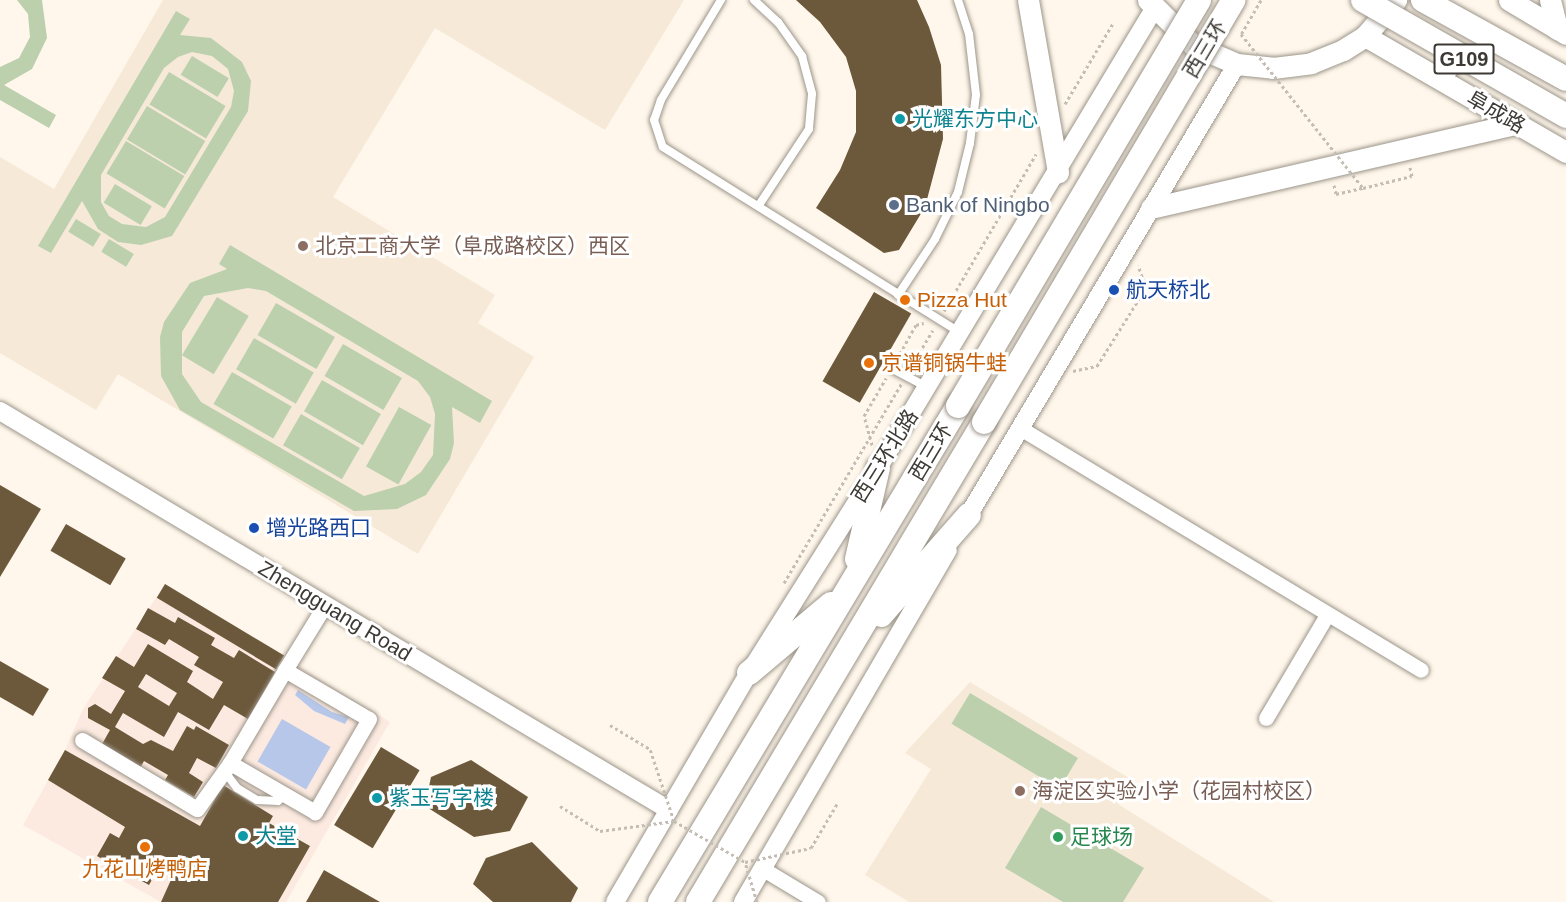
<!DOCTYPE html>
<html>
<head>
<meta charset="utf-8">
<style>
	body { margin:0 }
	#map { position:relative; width:1566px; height:902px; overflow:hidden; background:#fff7eb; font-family:Helvetica,"Noto Sans SC",sans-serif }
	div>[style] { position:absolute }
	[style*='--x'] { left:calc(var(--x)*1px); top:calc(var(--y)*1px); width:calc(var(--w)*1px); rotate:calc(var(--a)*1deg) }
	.commercial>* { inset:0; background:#fceae0 }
	.built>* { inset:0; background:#f6e9d8 }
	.green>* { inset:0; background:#bcd0ae; transform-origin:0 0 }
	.water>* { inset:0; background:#b6c7e9; transform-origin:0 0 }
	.building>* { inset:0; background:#6c583b; transform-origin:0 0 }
	.path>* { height:3px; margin-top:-1.5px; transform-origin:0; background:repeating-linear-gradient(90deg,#c4bdb4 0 3px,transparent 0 6px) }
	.roads { filter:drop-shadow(0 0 2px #9c958a) drop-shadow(0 0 2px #9c958a) }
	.service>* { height:8px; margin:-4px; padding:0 4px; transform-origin:4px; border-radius:4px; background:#fff }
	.minor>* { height:15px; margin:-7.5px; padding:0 7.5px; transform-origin:7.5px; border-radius:7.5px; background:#fff }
	.tertiary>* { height:18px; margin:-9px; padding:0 9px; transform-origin:9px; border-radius:9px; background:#fff }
	.secondary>* { height:21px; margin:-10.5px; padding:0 10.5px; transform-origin:10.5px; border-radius:10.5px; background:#fff }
	.trunk>* { height:24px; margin:-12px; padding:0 12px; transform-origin:12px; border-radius:12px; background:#fff }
	.path-bridge>* { height:3px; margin-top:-1.5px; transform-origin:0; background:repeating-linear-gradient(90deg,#c4bdb4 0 3px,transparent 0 6px) }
	.bridges { filter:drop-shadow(0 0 2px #9c958a) drop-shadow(0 0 2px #9c958a) }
	.trunk-bridge>* { height:24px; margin:-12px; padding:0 12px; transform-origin:12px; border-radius:12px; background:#fff }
	.dots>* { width:16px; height:16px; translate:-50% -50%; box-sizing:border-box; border:3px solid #fff; border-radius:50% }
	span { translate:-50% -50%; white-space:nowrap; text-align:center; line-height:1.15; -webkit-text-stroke:6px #fff; paint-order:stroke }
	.shield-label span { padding:2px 4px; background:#fff; border:2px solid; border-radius:4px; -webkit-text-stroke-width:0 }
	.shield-label { font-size:20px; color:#3d3a35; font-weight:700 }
	.street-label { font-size:21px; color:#3d3a35 }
	.culture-label { font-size:21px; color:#0d838f }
	.left { translate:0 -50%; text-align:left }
	.service-label { font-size:21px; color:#4e5e75 }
	.education-label { font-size:21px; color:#785e54 }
	.transit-label { font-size:21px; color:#164399 }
	.food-label { font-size:21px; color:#c56008 }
	.leisure-label { font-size:21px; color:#27864d }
</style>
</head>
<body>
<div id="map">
	<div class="commercial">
		<i style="clip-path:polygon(165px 584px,390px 722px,286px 902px,161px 902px,23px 825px,65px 750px,83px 709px)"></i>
	</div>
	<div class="built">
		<i style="clip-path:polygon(163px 0,684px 0,605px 130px,435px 28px,333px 197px,495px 295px,478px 323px,534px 357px,418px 554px,118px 374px,96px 410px,0 353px,0 157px,54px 189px)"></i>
		<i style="clip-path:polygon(970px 682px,1129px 778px,1118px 804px,1274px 902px,909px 902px,865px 875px,931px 769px,905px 753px)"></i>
	</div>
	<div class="green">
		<i style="clip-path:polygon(17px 0,42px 0,47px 38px,32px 69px,4px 85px,56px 115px,49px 128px,0 100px,0 67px,19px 58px,30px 37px,28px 14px)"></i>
		<i style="clip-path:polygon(evenodd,176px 11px,190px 19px,180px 35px,211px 38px,242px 62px,251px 81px,248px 111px,172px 236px,141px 245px,118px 242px,98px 229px,82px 201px,51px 253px,38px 246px,176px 11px,192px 52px,212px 56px,228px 69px,234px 91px,231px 107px,165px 217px,146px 227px,122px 224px,109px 216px,101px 202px,101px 175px,164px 68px,178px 57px,192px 52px)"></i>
		<i style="left:192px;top:56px;width:43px;height:22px;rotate:31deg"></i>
		<i style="left:169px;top:72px;width:66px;height:38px;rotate:31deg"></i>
		<i style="left:147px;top:106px;width:68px;height:39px;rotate:31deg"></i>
		<i style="left:126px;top:141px;width:68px;height:38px;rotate:31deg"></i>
		<i style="left:115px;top:184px;width:43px;height:22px;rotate:31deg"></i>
		<i style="left:76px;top:219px;width:29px;height:15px;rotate:31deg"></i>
		<i style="left:109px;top:239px;width:29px;height:15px;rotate:31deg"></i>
		<i style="clip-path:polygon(evenodd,230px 245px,492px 401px,480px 423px,452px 407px,454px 443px,450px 459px,426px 495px,397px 509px,354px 511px,180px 410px,161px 376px,160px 337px,164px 322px,190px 283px,227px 269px,219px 264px,230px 245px,248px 288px,266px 291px,418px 381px,430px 397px,435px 414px,433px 455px,421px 472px,405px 484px,364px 496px,201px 402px,182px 374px,182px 332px,204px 296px,248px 288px)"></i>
		<i style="left:217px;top:297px;width:37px;height:68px;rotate:31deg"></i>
		<i style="left:276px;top:303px;width:68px;height:37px;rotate:30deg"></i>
		<i style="left:254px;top:338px;width:69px;height:36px;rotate:30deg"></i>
		<i style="left:343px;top:344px;width:68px;height:37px;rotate:30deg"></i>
		<i style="left:232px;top:372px;width:69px;height:37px;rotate:30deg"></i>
		<i style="left:322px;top:380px;width:68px;height:36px;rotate:30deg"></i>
		<i style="left:399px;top:407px;width:37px;height:68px;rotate:29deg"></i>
		<i style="left:301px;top:414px;width:68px;height:36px;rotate:30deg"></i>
		<i style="left:970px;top:693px;width:126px;height:36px;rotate:31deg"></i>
		<i style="clip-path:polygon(1041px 807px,1144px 868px,1123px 902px,1063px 902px,1005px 868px)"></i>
	</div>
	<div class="water">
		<i style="clip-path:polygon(298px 690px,332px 712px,349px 717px,345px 724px,314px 711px,295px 695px)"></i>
		<i style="left:282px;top:719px;width:56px;height:49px;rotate:30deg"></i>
	</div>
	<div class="building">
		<i style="clip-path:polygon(796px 0,917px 0,929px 27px,941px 65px,943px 139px,925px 207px,899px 250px,884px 253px,816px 208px,840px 170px,856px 132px,856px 91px,846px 57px,820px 22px)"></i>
		<i style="left:874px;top:292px;width:43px;height:103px;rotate:30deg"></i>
		<i style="clip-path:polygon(0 485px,41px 509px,0 577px)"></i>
		<i style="left:66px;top:524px;width:69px;height:31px;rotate:30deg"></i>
		<i style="left:165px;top:584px;width:139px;height:16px;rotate:31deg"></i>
		<i style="clip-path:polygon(evenodd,148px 608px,175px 623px,178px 617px,215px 638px,211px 645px,234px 658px,239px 650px,275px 672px,248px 719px,224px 705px,209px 730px,178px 712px,164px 737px,123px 713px,115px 727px,143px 744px,151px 740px,173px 751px,187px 726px,194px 730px,196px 726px,229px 745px,216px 768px,197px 758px,189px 773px,203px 782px,194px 797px,165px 780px,168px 775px,144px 761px,140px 768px,101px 746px,110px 730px,88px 718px,88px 708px,95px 704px,111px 714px,125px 691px,102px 678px,116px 656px,134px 667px,148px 644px,193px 671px,187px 682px,213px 699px,223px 682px,194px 665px,199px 657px,169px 639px,165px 645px,136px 629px,148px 608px,146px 674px,177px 693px,169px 706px,138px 687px,146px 674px)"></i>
		<i style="clip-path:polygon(0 661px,49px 689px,33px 716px,0 697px)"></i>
		<i style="left:381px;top:747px;width:45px;height:91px;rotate:31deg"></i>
		<i style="clip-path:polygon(65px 750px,200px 826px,223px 785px,273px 816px,269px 823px,310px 846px,278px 902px,161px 902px,175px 871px,161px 864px,149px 885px,97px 856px,110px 833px,119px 838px,125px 827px,48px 780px)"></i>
		<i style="clip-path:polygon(471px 760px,528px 797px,510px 831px,474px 837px,425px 806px,431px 777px)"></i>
		<i style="clip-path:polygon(532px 842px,578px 888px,571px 902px,493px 902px,473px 884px,486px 858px)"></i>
		<i style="clip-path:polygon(324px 870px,380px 902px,306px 902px)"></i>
	</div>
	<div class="path">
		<i style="--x:1065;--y:104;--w:94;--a:-59.3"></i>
		<i style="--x:1334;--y:185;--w:9;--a:77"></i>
		<i style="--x:1336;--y:194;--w:28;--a:-13"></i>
		<i style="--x:1363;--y:188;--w:50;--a:-13.8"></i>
		<i style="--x:1412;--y:176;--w:9;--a:-103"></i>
		<i style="--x:944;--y:311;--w:182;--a:-59.6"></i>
		<i style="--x:897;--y:359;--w:39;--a:-61"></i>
		<i style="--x:916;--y:325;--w:8;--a:-14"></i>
		<i style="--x:910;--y:368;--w:44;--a:-58.8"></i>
		<i style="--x:1073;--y:371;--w:25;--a:-12"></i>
		<i style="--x:1097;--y:366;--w:92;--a:-57.9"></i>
		<i style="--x:1146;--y:288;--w:24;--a:-109"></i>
		<i style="--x:872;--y:445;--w:30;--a:-105"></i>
		<i style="--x:864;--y:416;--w:44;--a:-59.9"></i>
		<i style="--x:784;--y:583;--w:231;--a:-59.5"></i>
		<i style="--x:610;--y:725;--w:47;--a:31"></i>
		<i style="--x:560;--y:806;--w:47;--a:32"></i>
		<i style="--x:811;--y:848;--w:51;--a:-59.4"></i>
	</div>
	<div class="roads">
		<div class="service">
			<i style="--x:721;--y:0;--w:117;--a:121"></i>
			<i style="--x:661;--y:100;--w:21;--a:109"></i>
			<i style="--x:654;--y:120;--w:28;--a:72"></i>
			<i style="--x:663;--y:147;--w:349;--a:32"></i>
			<i style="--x:754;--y:0;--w:33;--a:43"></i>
			<i style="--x:778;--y:22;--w:42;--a:54.8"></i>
			<i style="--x:802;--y:56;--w:39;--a:75"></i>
			<i style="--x:812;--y:94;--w:35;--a:95"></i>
			<i style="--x:809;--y:129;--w:91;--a:123.3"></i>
			<i style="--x:1447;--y:82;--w:22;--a:-60"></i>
			<i style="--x:1458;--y:63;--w:6;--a:31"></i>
			<i style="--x:898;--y:295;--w:67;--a:-56.5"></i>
			<i style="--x:935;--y:239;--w:52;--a:-63.9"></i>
			<i style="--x:958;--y:192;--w:50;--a:-76.2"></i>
			<i style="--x:970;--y:143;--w:48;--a:-82.9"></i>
			<i style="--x:976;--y:95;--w:61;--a:-96.5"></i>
			<i style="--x:969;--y:34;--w:36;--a:-108"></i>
			<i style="--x:891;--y:368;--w:40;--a:28"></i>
			<i style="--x:229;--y:767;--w:9;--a:96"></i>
			<i style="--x:228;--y:776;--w:15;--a:53"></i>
			<i style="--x:237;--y:788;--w:23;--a:31"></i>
			<i style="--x:257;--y:800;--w:21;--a:3"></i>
			<i style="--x:278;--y:801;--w:9;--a:-41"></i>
		</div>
		<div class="minor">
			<i style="--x:1020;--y:428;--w:468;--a:31.1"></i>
			<i style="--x:285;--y:670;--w:97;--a:30.3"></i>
			<i style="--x:369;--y:719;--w:108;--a:120.1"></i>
			<i style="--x:315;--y:812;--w:98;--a:-150"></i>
			<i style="--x:230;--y:763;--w:108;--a:-59.4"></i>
			<i style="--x:285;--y:670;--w:76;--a:-58.4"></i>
			<i style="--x:1266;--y:718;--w:120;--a:-59.4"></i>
			<i style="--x:82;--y:740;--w:134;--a:31"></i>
			<i style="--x:197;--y:809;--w:57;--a:-54.3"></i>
			<i style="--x:763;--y:869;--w:64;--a:31"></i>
		</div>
		<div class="tertiary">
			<i style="--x:0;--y:411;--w:779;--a:30.81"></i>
			<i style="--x:962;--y:526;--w:538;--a:-59.24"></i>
			<i style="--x:615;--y:902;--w:265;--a:-59.7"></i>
			<i style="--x:749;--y:673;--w:242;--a:-57.8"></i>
			<i style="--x:878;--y:468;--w:536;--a:-58.98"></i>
			<i style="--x:743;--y:902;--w:407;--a:-59.8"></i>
		</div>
		<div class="secondary">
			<i style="--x:1028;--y:0;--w:175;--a:80.1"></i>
			<i style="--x:1148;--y:0;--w:64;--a:45"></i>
			<i style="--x:1193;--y:45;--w:48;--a:23.4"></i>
			<i style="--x:1237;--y:64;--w:36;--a:6"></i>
			<i style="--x:1273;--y:68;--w:38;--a:-7"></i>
			<i style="--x:1311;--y:63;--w:35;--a:-22"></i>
			<i style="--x:1343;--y:50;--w:26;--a:-32"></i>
			<i style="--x:1365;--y:36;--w:48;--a:-49.3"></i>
			<i style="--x:1509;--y:0;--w:66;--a:30.8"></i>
			<i style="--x:1550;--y:0;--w:30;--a:76"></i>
			<i style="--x:1365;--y:36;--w:232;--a:30"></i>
			<i style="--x:1151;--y:208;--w:375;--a:-13"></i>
		</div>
		<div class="trunk">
			<i style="--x:1423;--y:0;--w:163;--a:28.9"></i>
			<i style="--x:857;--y:559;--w:93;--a:-77"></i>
			<i style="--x:881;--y:615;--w:133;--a:-48.7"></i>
			<i style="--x:749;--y:673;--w:107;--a:-40.1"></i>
			<i style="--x:660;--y:902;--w:579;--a:-59"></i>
			<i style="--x:698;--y:902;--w:559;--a:-59.21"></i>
		</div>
	</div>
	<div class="path-bridge">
		<i style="--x:1261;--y:0;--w:39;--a:120"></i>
		<i style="--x:1241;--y:34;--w:196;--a:51.6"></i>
		<i style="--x:674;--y:821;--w:82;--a:30"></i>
		<i style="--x:600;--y:831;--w:75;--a:-7.7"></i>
		<i style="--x:674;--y:821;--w:76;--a:-108.4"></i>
		<i style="--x:757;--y:902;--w:42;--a:-106.7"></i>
		<i style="--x:745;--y:862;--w:67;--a:-12"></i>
	</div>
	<div class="bridges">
		<div class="trunk-bridge">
			<i style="--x:1363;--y:0;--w:234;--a:29.7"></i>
			<i style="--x:958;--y:406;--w:472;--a:-59.3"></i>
			<i style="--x:984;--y:422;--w:490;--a:-59.4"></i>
		</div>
	</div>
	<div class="dots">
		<i style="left:900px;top:119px;background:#0f9aa8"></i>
		<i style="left:894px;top:205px;background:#5c6f8a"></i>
		<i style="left:303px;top:246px;background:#8d6e63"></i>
		<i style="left:1114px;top:290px;background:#1a4fb4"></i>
		<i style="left:905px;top:300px;background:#e8710a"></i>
		<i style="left:869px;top:363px;background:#e8710a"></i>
		<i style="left:254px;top:528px;background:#1a4fb4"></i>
		<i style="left:1020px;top:791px;background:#8d6e63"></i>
		<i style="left:377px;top:798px;background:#0f9aa8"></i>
		<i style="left:243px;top:836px;background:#0f9aa8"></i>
		<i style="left:1058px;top:837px;background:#2e9e5b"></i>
		<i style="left:145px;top:847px;background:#e8710a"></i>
	</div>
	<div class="shield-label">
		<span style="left:1464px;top:59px">G109</span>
	</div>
	<div class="street-label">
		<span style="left:1205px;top:49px;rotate:-59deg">西三环</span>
		<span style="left:1496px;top:112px;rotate:30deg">阜成路</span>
		<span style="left:931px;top:452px;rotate:-59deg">西三环</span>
		<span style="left:885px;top:456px;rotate:-58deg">西三环北路</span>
		<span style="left:335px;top:611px;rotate:31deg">Zhengguang Road</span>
	</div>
	<div class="culture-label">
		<span class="left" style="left:912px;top:119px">光耀东方中心</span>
		<span class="left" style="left:389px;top:798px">紫玉写字楼</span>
		<span class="left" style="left:255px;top:836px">大堂</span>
	</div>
	<div class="service-label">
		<span class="left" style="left:906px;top:205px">Bank of Ningbo</span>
	</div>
	<div class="education-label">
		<span class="left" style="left:315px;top:246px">北京工商大学（阜成路校区）西区</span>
		<span class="left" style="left:1032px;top:791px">海淀区实验小学（花园村校区）</span>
	</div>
	<div class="transit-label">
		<span class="left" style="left:1126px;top:290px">航天桥北</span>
		<span class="left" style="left:266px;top:528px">增光路西口</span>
	</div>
	<div class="food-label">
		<span class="left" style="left:917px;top:300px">Pizza Hut</span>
		<span class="left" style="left:881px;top:363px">京谱铜锅牛蛙</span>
		<span style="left:145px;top:869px">九花山烤鸭店</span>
	</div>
	<div class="leisure-label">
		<span class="left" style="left:1070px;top:837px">足球场</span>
	</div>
</div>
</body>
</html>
